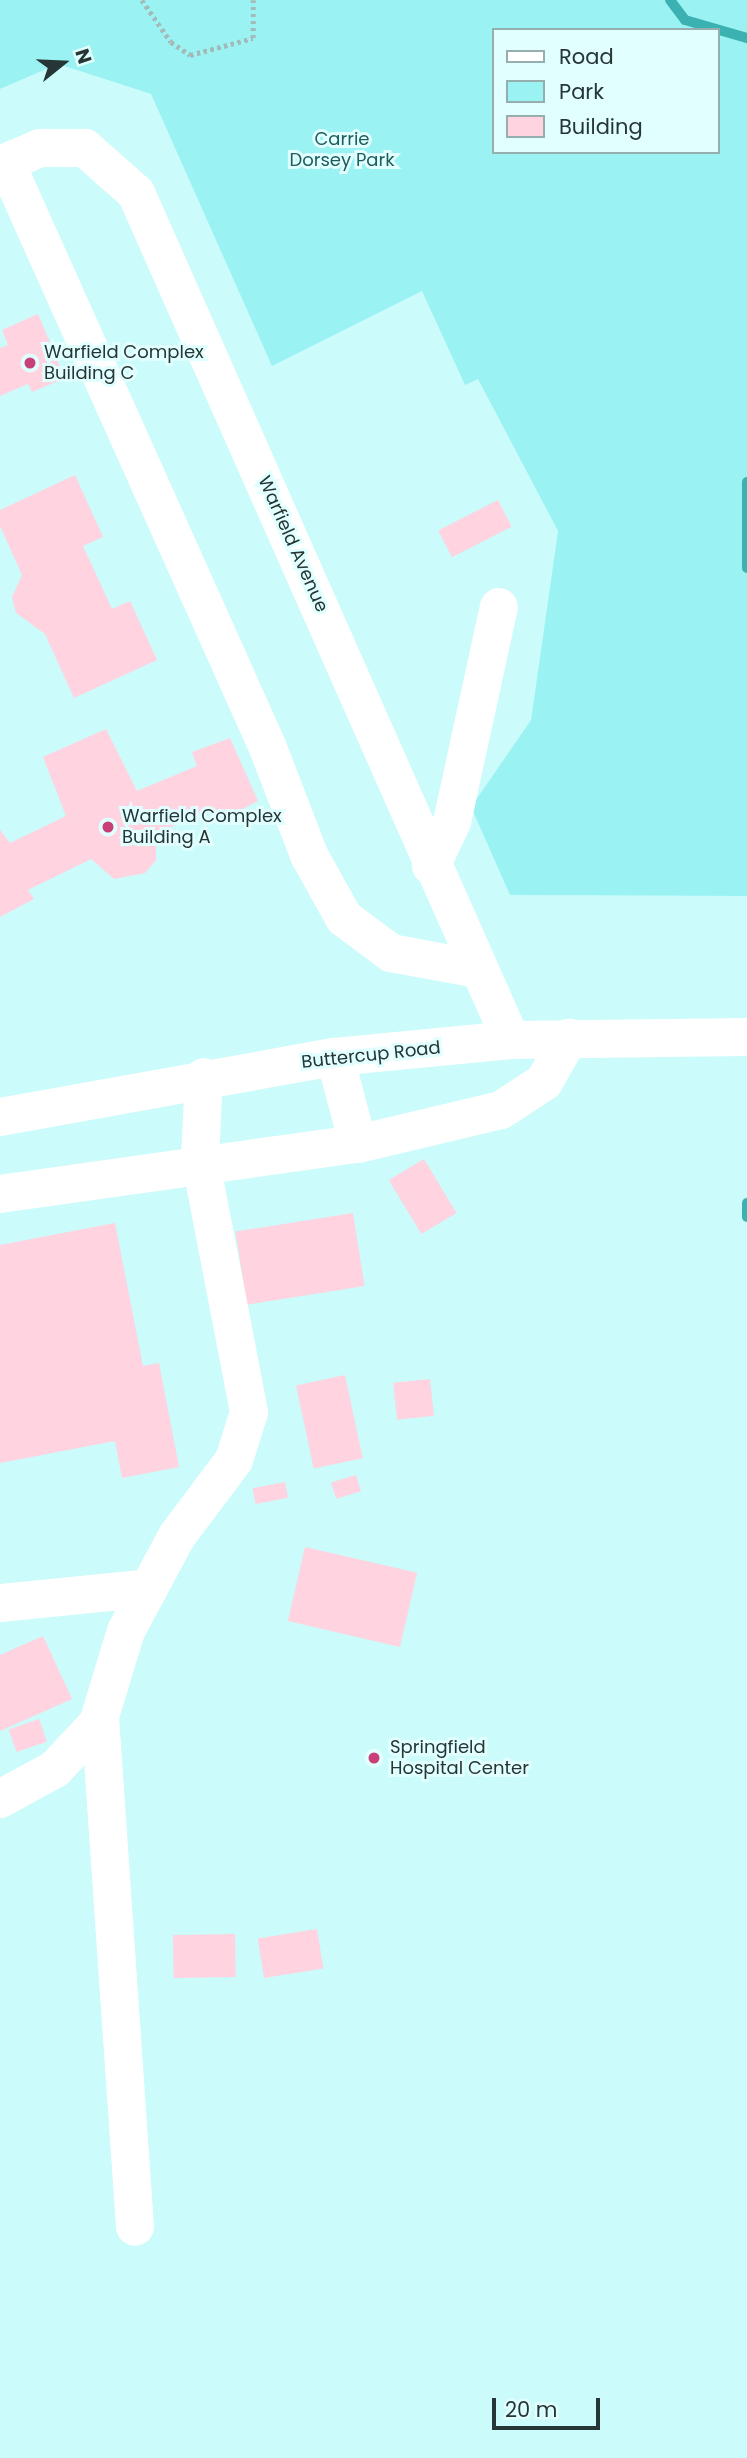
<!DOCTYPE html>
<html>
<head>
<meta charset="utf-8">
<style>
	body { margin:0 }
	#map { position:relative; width:747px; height:2458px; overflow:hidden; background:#e1fffe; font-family:Poppins,sans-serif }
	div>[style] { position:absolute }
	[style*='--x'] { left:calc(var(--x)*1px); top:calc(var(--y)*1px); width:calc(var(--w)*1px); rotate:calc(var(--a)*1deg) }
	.built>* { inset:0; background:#cbfbfa }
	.green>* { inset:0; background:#9af3f2 }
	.stream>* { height:10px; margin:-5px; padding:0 5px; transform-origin:5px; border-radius:5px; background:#3bb1b1 }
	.building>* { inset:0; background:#ffd3df; transform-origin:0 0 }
	.path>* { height:4.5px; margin-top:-2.25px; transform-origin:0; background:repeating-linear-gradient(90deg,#a2bbba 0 3.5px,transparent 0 7px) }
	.minor>* { height:38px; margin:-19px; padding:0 19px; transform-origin:19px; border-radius:19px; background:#fff }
	.dots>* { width:19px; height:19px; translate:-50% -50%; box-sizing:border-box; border:4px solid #e1fffe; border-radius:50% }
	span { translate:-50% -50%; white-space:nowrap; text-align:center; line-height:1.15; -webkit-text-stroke:6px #e1fffe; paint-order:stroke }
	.park-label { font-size:18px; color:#1d5d5d }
	.poi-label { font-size:18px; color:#263535 }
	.left { translate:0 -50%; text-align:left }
	.street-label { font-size:18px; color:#263535 }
	.legend { position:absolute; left:492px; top:28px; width:228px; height:126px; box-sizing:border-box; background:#e1fffe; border:2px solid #96aeae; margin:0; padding:9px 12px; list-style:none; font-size:21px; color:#263535 }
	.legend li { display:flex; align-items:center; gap:14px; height:35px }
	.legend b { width:35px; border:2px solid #96aeae }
	.north { position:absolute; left:28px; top:28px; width:70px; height:70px; -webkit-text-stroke:5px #e1fffe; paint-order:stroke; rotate:72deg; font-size:19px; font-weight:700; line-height:28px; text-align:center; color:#263535 }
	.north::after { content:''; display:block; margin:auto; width:24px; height:32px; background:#263535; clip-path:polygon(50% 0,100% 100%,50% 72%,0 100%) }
	.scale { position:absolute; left:492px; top:2398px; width:108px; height:32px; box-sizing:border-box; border:4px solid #263535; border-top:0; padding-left:9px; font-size:21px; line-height:24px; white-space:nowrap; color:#263535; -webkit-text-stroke:5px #e1fffe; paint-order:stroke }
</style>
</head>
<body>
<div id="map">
	<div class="built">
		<i style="clip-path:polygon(58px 64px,151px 94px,272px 365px,422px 290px,465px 384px,478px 378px,558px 531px,531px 720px,471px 807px,510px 895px,747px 896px,747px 2458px,0 2458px,0 89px)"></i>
	</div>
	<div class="green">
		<i style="clip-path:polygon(evenodd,0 0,747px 0,747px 896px,510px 895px,471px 807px,531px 720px,558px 531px,478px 379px,465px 385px,422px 291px,272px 366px,151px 94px,58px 64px,0 89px,0 0,493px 30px,717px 30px,717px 152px,493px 152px,493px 30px)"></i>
	</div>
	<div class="stream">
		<i style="--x:670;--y:0;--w:25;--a:53"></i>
		<i style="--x:685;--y:20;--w:65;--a:16.2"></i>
		<i style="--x:747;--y:482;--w:86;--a:90"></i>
		<i style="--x:747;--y:1203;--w:14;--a:90"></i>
	</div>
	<div class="building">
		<i style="clip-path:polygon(38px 314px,65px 378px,32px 392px,28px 384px,0 396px,0 348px,8px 345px,2px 330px)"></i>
		<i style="clip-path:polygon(75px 475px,103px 537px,83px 546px,112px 609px,130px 601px,157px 660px,74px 698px,45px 634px,16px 613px,12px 597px,22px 575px,0 526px,0 510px)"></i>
		<i style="left:498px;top:500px;width:30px;height:67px;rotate:63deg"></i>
		<i style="clip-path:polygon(106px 729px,137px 791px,197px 766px,192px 752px,230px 738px,258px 801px,218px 822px,211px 808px,156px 834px,156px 860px,145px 873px,114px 879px,91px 859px,28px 890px,34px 899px,0 917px,0 830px,10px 843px,66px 816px,43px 757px)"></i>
		<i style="left:424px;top:1159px;width:63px;height:41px;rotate:59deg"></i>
		<i style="left:353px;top:1213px;width:74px;height:119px;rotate:81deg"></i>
		<i style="clip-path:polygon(115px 1223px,143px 1366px,159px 1363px,179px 1467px,122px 1478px,115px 1441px,0 1463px,0 1245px)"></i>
		<i style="left:345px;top:1375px;width:85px;height:50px;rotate:78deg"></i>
		<i style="left:430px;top:1379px;width:37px;height:37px;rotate:84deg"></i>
		<i style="left:356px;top:1475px;width:17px;height:26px;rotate:73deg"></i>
		<i style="left:285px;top:1482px;width:16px;height:33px;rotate:79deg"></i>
		<i style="left:305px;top:1547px;width:115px;height:76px;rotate:13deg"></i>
		<i style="clip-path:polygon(43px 1636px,72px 1699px,0 1731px,0 1655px)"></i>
		<i style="left:39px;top:1719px;width:24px;height:32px;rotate:71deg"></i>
		<i style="left:317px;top:1929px;width:40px;height:60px;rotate:81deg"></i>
		<i style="left:235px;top:1934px;width:43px;height:62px;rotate:89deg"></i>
	</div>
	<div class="path">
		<i style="--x:142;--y:0;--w:51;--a:55.4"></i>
		<i style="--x:171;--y:42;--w:23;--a:34"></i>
		<i style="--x:190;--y:55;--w:65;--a:-15.1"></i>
		<i style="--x:253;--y:38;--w:38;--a:-90"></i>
	</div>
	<div class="minor">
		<i style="--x:6;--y:163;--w:641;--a:65.87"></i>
		<i style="--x:268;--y:748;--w:115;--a:69"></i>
		<i style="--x:309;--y:855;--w:72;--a:60.9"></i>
		<i style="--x:344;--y:918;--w:59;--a:36.7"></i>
		<i style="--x:391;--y:953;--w:87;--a:10.5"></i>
		<i style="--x:0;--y:165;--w:43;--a:-23"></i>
		<i style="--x:40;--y:148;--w:45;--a:0"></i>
		<i style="--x:85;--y:148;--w:68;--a:41.4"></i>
		<i style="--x:136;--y:193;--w:926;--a:66.12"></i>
		<i style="--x:431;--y:866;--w:49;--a:-64.5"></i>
		<i style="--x:452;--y:822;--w:220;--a:-77.7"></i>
		<i style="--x:335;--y:1057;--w:90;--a:75.2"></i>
		<i style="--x:0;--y:1117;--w:340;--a:-10.2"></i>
		<i style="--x:335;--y:1057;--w:177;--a:-5.5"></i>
		<i style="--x:511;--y:1040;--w:236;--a:-0.7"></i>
		<i style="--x:0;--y:1194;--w:361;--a:-8"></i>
		<i style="--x:358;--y:1144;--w:147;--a:-13.4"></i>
		<i style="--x:501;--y:1110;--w:51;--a:-33.1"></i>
		<i style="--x:544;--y:1082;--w:51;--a:-60.4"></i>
		<i style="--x:0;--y:1603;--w:150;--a:-5.7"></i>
		<i style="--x:100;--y:1717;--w:511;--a:86.07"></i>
		<i style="--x:0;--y:1799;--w:63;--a:-28.6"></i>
		<i style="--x:55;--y:1769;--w:63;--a:-46.9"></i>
		<i style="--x:98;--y:1723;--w:96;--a:-73.1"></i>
		<i style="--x:126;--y:1631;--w:108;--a:-61.8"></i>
		<i style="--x:177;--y:1536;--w:95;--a:-53.1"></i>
		<i style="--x:234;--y:1460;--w:50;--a:-72.6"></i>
		<i style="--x:249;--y:1412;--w:260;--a:-100.9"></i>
		<i style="--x:200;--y:1157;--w:80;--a:-87.1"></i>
	</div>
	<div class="dots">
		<i style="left:30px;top:363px;background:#c93f77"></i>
		<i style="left:108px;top:827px;background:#c93f77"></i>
		<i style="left:374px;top:1758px;background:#c93f77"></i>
	</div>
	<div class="park-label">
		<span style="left:342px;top:150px">Carrie<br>Dorsey Park</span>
	</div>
	<div class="poi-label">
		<span class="left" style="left:44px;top:363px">Warfield Complex<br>Building C</span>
		<span class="left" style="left:122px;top:827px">Warfield Complex<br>Building A</span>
		<span class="left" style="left:390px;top:1758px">Springfield<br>Hospital Center</span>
	</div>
	<div class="street-label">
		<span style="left:293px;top:544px;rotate:66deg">Warfield Avenue</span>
		<span style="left:371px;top:1055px;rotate:-6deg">Buttercup Road</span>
	</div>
	<ul class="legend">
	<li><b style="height:9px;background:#fff"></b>Road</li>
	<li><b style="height:19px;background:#9af3f2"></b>Park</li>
	<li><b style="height:19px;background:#ffd3df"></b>Building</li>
	</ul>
	<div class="north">N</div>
	<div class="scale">20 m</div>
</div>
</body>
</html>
